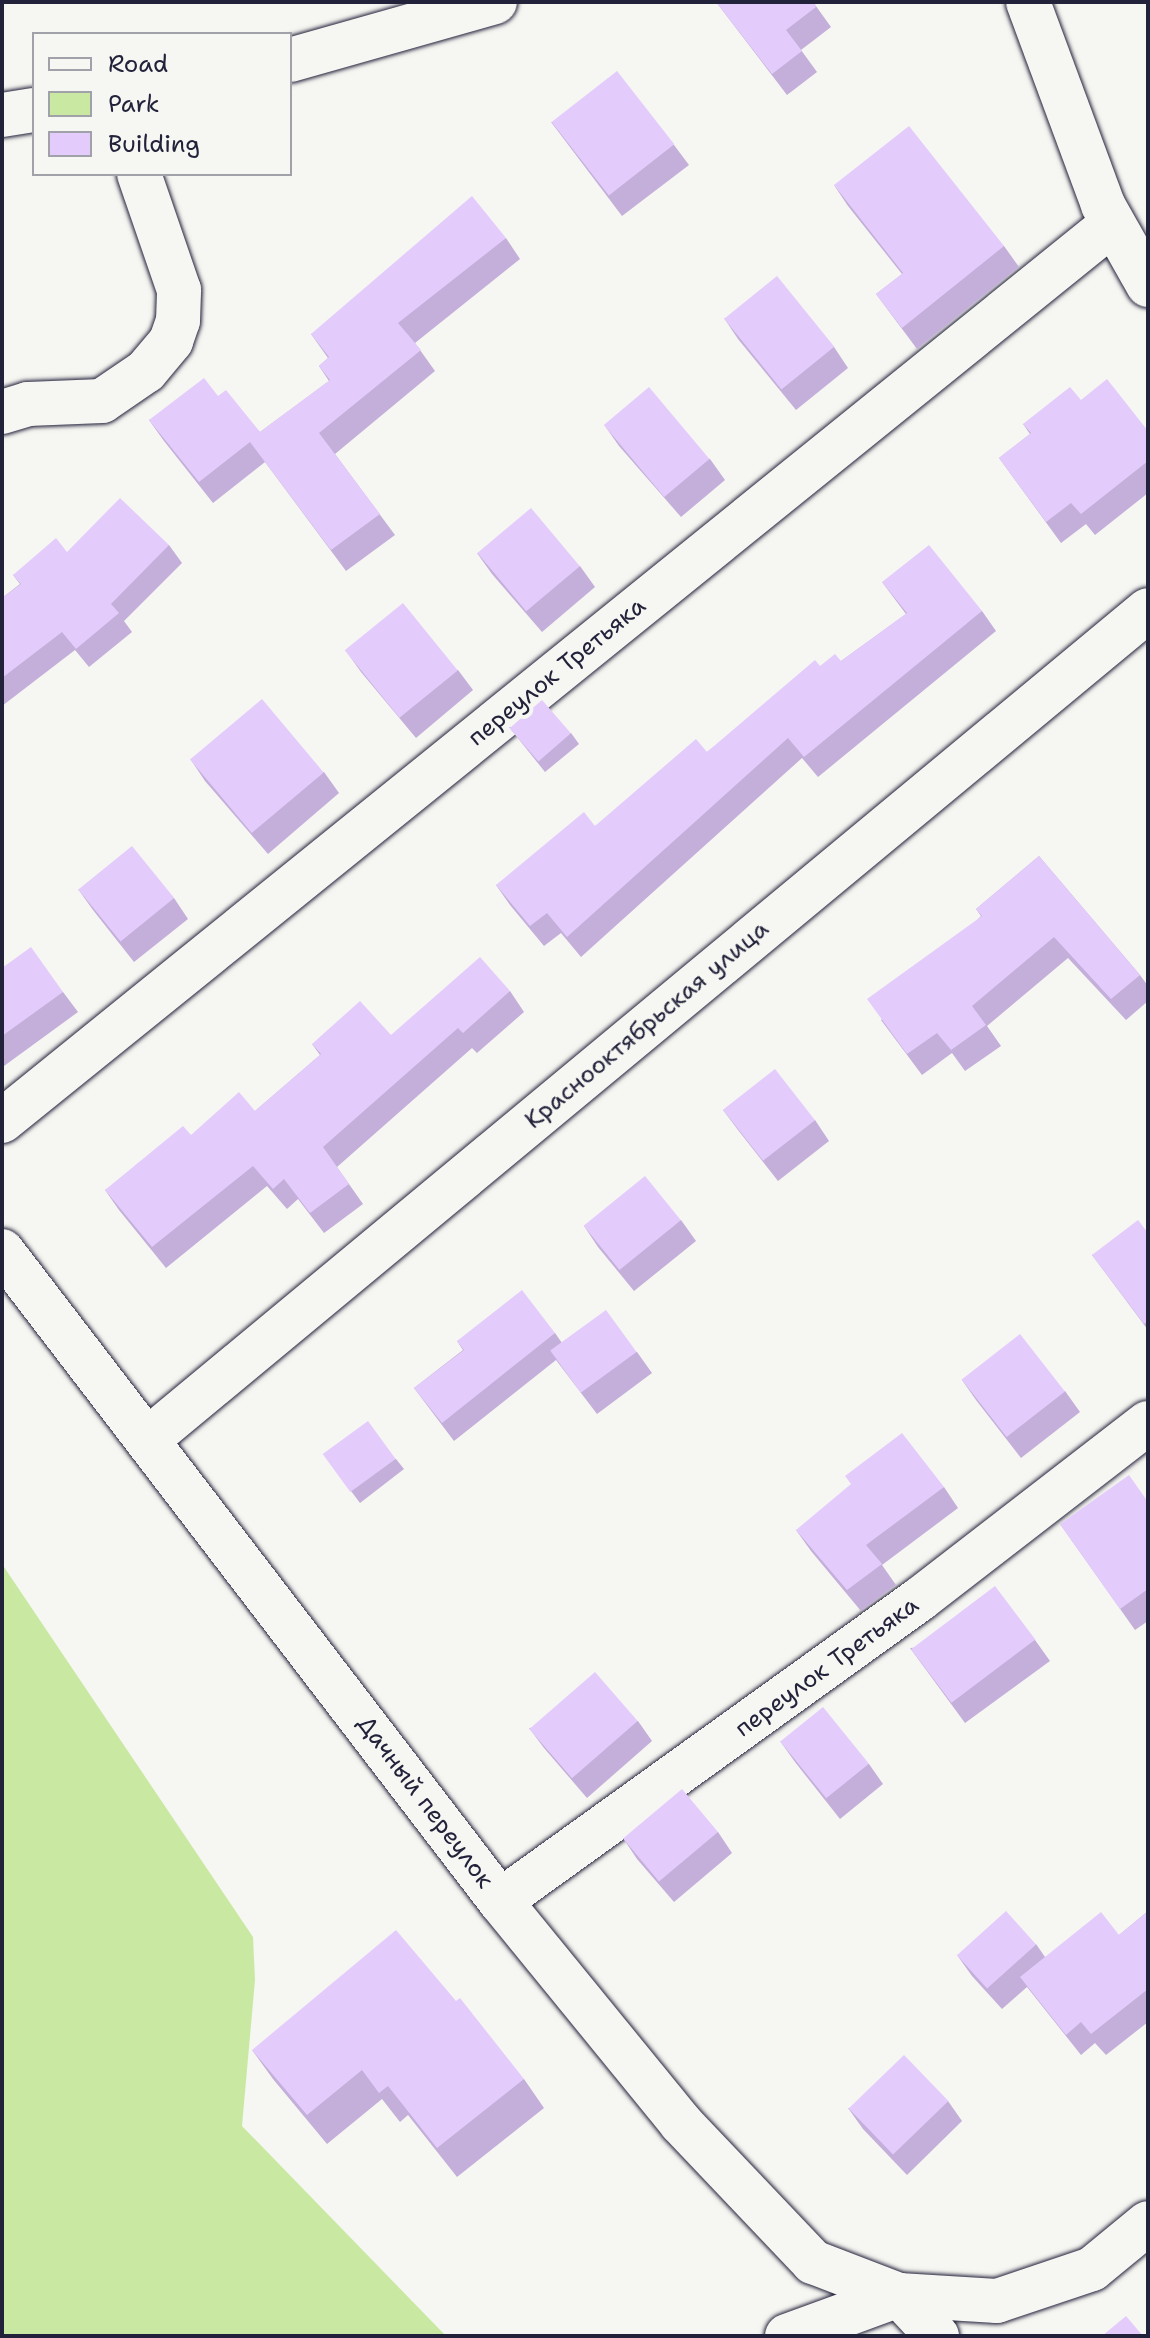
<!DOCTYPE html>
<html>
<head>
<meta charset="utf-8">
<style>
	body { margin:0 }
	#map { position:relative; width:1150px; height:2338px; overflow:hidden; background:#f6f6f2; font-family:"Shantell Sans",sans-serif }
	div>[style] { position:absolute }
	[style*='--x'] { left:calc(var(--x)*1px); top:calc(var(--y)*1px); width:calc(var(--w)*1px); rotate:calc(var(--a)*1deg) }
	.green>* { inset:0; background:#c9e9a2 }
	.roads { filter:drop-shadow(0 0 2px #22223b) drop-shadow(0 0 2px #22223b) }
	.minor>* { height:44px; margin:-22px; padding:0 22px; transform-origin:22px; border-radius:22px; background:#f6f6f2 }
	.major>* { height:44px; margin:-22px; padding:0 22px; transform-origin:22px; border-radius:22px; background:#f6f6f2 }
	.wall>* { inset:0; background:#c3afd9 }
	.building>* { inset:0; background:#e3ccfc; transform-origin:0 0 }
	span { translate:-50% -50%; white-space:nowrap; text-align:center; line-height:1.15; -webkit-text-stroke:8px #f6f6f2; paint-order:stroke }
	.street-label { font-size:24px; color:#22223b }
	.frame { position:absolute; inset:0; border:4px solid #22223b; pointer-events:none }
	.legend { position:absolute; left:32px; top:32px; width:260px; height:144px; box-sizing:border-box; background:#f6f6f2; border:2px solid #a1a1a9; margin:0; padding:10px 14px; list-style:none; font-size:24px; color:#22223b }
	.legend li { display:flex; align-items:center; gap:16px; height:40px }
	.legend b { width:40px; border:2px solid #a1a1a9 }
</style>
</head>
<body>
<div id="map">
	<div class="green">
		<i style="clip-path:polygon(2px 1564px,253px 1937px,255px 1980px,242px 2126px,446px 2336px,2px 2336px)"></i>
	</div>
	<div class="roads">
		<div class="minor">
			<i style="--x:1028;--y:2;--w:216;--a:69.7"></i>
			<i style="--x:1103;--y:205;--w:92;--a:60.6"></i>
			<i style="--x:290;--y:60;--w:213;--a:-15.8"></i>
			<i style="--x:2;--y:115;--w:32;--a:-9"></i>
			<i style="--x:2;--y:412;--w:27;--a:-17"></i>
			<i style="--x:28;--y:404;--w:74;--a:-2.3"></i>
			<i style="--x:102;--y:401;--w:53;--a:-34.3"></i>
			<i style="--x:146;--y:371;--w:39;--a:-50"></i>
			<i style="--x:171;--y:341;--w:21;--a:-71"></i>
			<i style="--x:178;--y:321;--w:31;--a:-88"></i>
			<i style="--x:179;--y:290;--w:123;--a:-109"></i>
			<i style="--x:2;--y:1121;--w:1427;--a:-38.94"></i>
			<i style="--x:147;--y:1440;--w:1300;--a:-39.66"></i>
			<i style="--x:500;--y:1901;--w:517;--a:-35.72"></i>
			<i style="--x:920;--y:1599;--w:288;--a:-37.7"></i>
			<i style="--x:787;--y:2336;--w:119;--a:-20.1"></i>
			<i style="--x:899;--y:2295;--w:56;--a:47.2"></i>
		</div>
		<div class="major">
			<i style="--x:2;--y:1251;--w:819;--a:52.54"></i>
			<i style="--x:500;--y:1901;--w:286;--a:50.8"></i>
			<i style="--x:681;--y:2123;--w:192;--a:46.5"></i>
			<i style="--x:813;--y:2262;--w:92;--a:21"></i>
			<i style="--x:899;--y:2295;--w:98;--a:3.5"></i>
			<i style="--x:997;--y:2301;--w:100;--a:-18.6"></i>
			<i style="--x:1092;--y:2269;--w:72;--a:-39.4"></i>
		</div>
	</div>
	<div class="wall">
		<i style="clip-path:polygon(716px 2px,813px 2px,831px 27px,801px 50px,817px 72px,787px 95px)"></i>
		<i style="clip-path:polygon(551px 122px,674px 145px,689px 165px,622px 216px)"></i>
		<i style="clip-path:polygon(834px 185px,1004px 246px,1019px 267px,917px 349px,876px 294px,902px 274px,848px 206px)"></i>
		<i style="clip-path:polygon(506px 238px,520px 259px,415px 343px,435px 371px,335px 454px,395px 535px,346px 571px,265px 462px,213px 503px,164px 441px,149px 420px,218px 396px,260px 432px,329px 381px,319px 366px,328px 358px,311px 334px)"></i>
		<i style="clip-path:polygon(724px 318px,834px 347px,848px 368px,796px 410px,738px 339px)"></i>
		<i style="clip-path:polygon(1081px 400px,1148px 431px,1148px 493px,1095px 535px,1086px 524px,1061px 543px,999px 458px,1030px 434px,1023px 424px)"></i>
		<i style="clip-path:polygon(605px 426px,710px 459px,725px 480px,681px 517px,619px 446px)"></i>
		<i style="clip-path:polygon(169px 545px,182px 563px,124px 621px,132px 632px,89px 667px,75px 650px,2px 706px,2px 598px,20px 584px,13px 575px,67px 552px)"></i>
		<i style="clip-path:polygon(477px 553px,580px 566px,595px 587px,542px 632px,492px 574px)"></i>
		<i style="clip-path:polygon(882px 582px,982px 611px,996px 631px,818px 777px,802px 758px,581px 957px,561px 933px,544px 946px,510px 905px,496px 885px,595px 826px,707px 752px,820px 666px,841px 661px,906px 614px)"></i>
		<i style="clip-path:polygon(346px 651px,458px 670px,473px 690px,416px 738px,361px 672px)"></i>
		<i style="clip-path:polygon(509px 727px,571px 733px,579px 744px,545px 772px)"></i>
		<i style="clip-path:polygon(191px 760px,324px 772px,339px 793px,268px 854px,205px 781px)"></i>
		<i style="clip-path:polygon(1039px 856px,1140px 975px,1148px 986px,1148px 1001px,1126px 1020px,1068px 958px,987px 1026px,1001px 1046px,965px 1071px,952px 1053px,922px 1075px,881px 1020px,981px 916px,976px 909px)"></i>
		<i style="clip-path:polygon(78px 889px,174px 898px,188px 919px,134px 962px,93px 910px)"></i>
		<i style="clip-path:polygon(2px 968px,63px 992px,78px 1012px,4px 1066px,2px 1062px)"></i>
		<i style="clip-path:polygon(510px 991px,524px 1012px,477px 1053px,472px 1048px,337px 1167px,363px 1204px,324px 1233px,298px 1199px,287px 1209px,267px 1186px,166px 1268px,119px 1210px,105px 1190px,191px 1135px,255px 1111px,320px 1055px,312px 1044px,391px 1035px)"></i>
		<i style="clip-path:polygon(723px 1110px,815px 1120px,829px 1141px,778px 1181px,738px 1130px)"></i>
		<i style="clip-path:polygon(681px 1220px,696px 1241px,634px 1291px,598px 1247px,584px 1226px)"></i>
		<i style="clip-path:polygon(1148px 1233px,1148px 1330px,1092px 1255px)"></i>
		<i style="clip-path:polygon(555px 1333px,562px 1343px,637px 1352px,652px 1373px,597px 1414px,556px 1360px,454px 1441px,414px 1388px,463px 1350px,457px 1341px)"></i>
		<i style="clip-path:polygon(962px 1380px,1065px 1391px,1080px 1412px,1021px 1458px,976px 1400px)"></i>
		<i style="clip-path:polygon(324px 1455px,396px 1459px,404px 1469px,360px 1503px)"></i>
		<i style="clip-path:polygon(944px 1487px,958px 1508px,882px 1565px,896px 1585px,861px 1611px,811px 1551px,796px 1530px)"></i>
		<i style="clip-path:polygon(1148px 1502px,1148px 1621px,1135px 1630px,1060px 1524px)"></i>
		<i style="clip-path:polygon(1035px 1640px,1050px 1661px,965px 1723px,910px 1648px)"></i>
		<i style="clip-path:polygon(638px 1721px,652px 1741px,587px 1798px,544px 1748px,529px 1728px)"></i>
		<i style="clip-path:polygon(780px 1741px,869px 1764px,883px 1784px,840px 1819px,795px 1762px)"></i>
		<i style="clip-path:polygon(718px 1832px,732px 1853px,674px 1902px,637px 1859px,623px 1838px)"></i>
		<i style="clip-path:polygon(1148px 1911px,1148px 2022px,1106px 2055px,1095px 2043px,1081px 2055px,1027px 1987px,1002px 2009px,972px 1976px,957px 1955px,1036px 1944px,1045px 1957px,1119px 1935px)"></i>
		<i style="clip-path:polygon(252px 2050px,524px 2079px,544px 2108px,457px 2177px,408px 2115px,400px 2122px,382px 2099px,327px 2144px,273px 2079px)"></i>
		<i style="clip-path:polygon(948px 2101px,962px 2121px,907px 2175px,863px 2129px,848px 2108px)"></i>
	</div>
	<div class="building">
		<i style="clip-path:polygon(716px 2px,813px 2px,816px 7px,786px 30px,802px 51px,772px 74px)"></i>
		<i style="left:617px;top:71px;width:93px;height:83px;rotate:52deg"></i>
		<i style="clip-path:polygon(909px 126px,1004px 246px,902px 328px,876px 294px,903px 273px,834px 185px)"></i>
		<i style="clip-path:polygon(472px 196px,506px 238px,398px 323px,421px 350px,319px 433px,380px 514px,331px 550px,250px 442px,199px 482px,149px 420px,204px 378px,218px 396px,226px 390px,260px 432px,330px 380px,319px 366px,329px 357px,311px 334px)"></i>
		<i style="left:777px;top:276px;width:91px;height:68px;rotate:51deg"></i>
		<i style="clip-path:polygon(1107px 379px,1148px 431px,1148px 461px,1081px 514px,1071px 503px,1046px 522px,999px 458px,1031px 433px,1023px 424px,1070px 387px,1081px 400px)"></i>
		<i style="left:649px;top:387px;width:94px;height:59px;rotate:50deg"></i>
		<i style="clip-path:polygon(120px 498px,169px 545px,111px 604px,119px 613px,76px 649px,62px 632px,2px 678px,2px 598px,21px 584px,13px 575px,56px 538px,67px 552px)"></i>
		<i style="left:531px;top:508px;width:76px;height:70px;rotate:50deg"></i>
		<i style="clip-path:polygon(929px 545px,982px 611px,804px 757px,788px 738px,567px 937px,547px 913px,530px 926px,496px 885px,584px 812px,595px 826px,696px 739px,707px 752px,815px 660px,820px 666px,835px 654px,841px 661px,907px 613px,882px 582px)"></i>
		<i style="left:403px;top:603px;width:87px;height:75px;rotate:51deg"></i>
		<i style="left:262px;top:699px;width:96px;height:94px;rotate:50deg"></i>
		<i style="left:542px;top:700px;width:44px;height:43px;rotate:49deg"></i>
		<i style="left:132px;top:846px;width:67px;height:69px;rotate:51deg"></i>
		<i style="clip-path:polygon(1039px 856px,1140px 975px,1111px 999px,1054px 937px,972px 1006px,986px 1025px,951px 1050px,937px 1033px,907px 1054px,867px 999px,982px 916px,976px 909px)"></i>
		<i style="clip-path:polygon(31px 947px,63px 992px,2px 1036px,2px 968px)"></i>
		<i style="clip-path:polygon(480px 957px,510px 991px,463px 1033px,458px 1028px,323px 1147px,349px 1184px,310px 1213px,284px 1179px,273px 1189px,253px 1166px,152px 1247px,105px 1190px,183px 1126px,191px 1135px,239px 1092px,255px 1111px,321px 1054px,312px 1044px,360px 1001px,391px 1035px)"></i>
		<i style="left:775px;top:1069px;width:65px;height:66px;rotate:52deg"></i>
		<i style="left:645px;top:1176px;width:57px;height:79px;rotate:51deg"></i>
		<i style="clip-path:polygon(1138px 1220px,1148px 1233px,1148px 1321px,1144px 1324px,1092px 1255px)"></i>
		<i style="clip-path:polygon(522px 1290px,555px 1333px,442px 1423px,414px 1388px,464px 1350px,457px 1341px)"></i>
		<i style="left:606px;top:1310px;width:52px;height:69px;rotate:54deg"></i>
		<i style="left:1020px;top:1334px;width:73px;height:74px;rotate:52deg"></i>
		<i style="left:368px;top:1421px;width:47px;height:56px;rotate:54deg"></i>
		<i style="clip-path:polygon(902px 1433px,944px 1487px,866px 1545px,882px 1564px,847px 1590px,796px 1530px,851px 1484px,845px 1476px)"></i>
		<i style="clip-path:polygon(1129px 1475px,1148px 1502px,1148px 1589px,1120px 1609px,1060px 1524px)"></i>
		<i style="left:995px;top:1586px;width:67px;height:105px;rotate:53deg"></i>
		<i style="left:595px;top:1672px;width:65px;height:87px;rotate:49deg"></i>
		<i style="left:823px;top:1707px;width:73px;height:55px;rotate:51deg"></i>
		<i style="left:682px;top:1789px;width:56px;height:77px;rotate:50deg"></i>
		<i style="left:1006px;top:1911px;width:45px;height:66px;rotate:48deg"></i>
		<i style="clip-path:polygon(1148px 1911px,1148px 1989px,1091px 2034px,1081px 2022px,1066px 2035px,1020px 1977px,1101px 1912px,1119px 1935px)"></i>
		<i style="clip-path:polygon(396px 1930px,456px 2001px,460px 1998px,524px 2079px,437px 2148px,388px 2086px,379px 2093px,362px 2070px,307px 2115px,252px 2050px)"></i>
		<i style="left:904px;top:2055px;width:64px;height:77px;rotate:46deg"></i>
		<i style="clip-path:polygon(1126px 2316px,1143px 2336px,1102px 2336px)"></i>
	</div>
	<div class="street-label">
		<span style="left:557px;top:672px;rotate:-39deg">переулок Третьяка</span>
		<span style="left:647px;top:1025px;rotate:-40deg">Краснооктябрьская улица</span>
		<span style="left:827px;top:1667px;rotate:-36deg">переулок Третьяка</span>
		<span style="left:425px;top:1802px;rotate:53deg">Дачный переулок</span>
	</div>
	<div class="frame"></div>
	<ul class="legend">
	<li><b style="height:10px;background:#f6f6f2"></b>Road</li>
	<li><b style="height:22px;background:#c9e9a2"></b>Park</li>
	<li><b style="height:22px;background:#e3ccfc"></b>Building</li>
	</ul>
</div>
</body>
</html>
